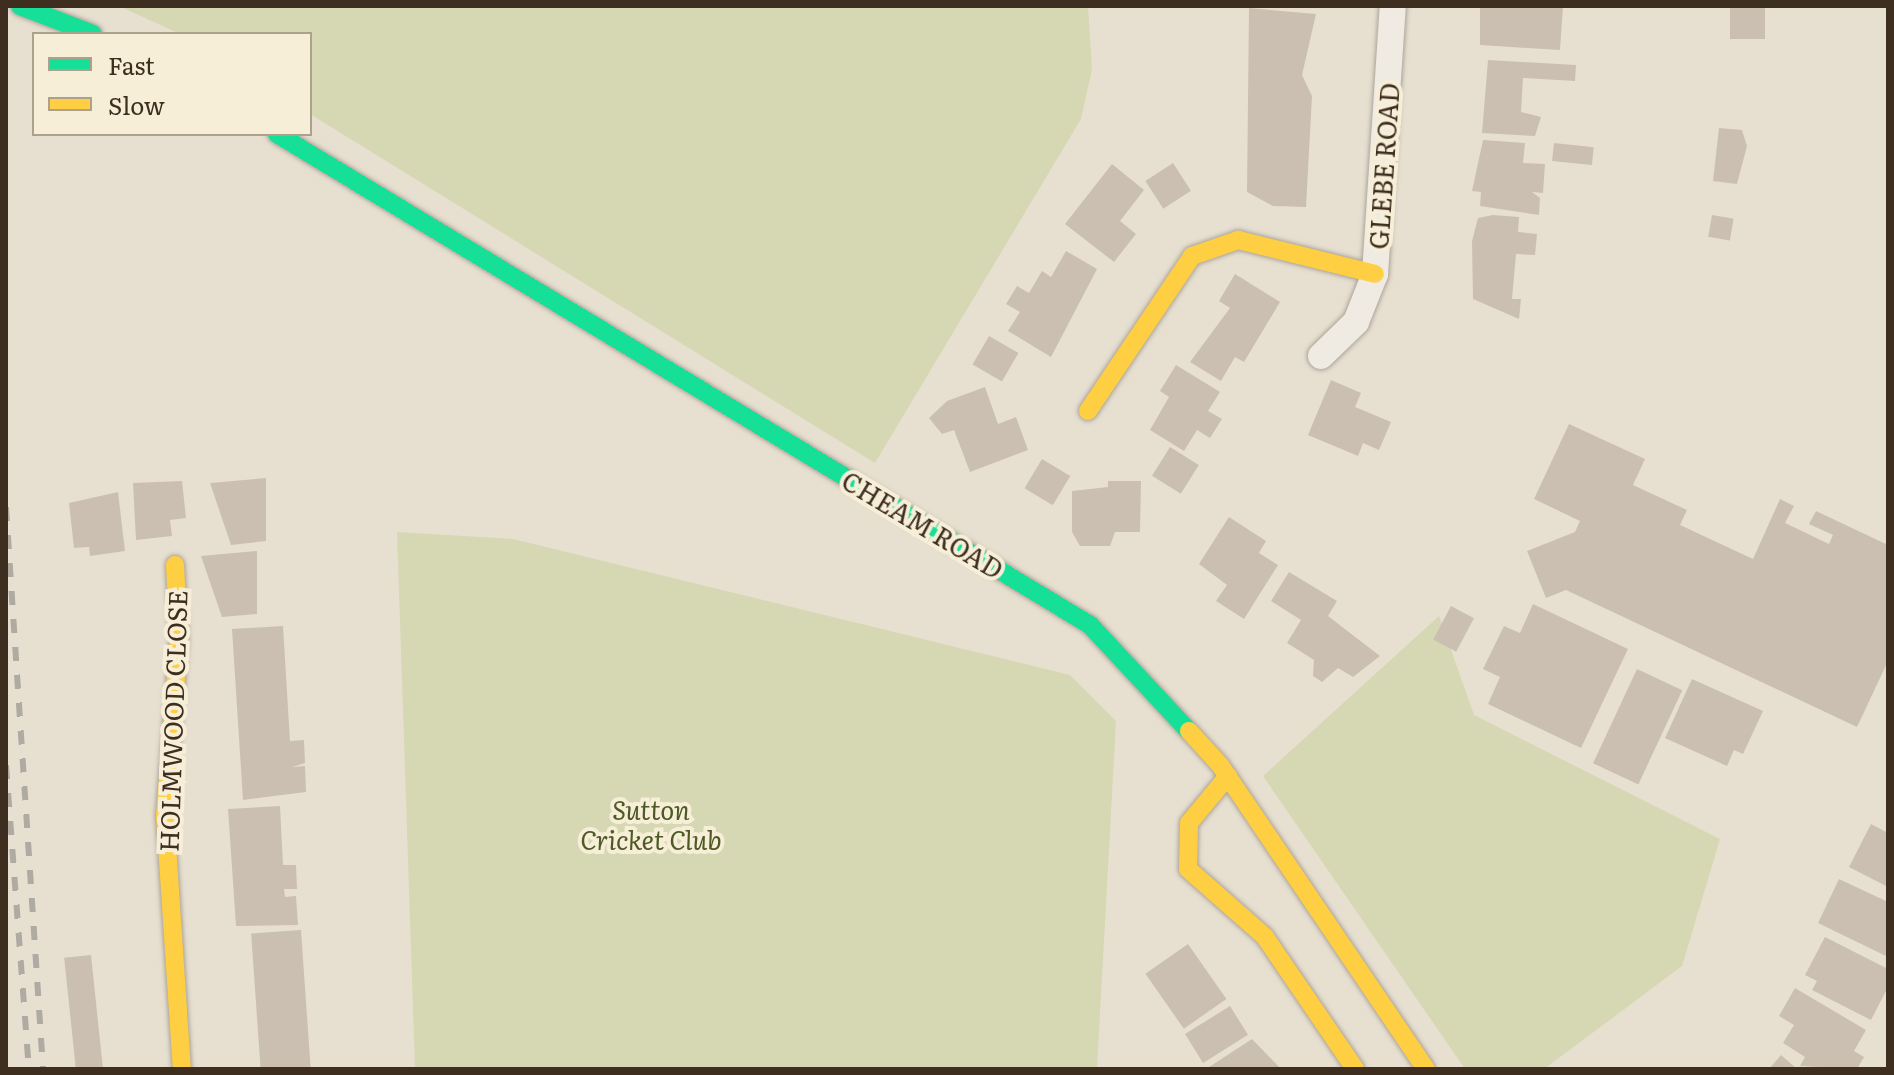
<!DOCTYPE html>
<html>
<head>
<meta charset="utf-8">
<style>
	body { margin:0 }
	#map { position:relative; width:1894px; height:1075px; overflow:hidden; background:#e7e0d1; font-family:Literata,serif }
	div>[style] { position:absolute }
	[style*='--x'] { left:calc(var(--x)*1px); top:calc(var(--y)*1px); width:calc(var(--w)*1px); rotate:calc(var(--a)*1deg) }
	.green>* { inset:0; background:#d6d7b3 }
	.building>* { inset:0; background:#cbbfb2; transform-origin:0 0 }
	.roads { filter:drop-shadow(0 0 2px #ada599) drop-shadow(0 0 2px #ada599) }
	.street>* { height:26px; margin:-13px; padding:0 13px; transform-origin:13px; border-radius:13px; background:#efebe3 }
	.fast>* { height:18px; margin:-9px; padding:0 9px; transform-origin:9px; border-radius:9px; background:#16e098 }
	.slow>* { height:18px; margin:-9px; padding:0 9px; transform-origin:9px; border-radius:9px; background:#ffcf43 }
	.rail>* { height:6px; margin-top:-3px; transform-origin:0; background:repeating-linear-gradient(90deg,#afaaa2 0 14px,transparent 0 28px) }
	span { translate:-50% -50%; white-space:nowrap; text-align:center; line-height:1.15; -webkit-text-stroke:8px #f7eed8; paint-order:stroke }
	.street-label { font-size:26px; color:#3d2e20 }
	.park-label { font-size:26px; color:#4d5a26; font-style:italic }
	.frame { position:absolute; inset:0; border:8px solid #3d2e20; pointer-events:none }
	.legend { position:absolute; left:32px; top:32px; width:280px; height:104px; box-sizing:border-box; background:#f7eed8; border:2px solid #ada18e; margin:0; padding:10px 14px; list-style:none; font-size:24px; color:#3d2e20 }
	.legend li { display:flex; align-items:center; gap:16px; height:40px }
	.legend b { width:40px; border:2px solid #ada18e }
</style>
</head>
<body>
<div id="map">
	<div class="green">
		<i style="clip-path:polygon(119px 6px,1088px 6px,1092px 69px,1081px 119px,875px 463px,310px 114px,310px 34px,180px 34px)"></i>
		<i style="clip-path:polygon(397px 532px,513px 539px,1070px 675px,1116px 721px,1097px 1069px,415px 1069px)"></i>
		<i style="clip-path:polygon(1439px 616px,1474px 715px,1720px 839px,1682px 966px,1544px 1069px,1465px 1069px,1263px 776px)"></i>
	</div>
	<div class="building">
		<i style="clip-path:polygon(1480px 6px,1563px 6px,1560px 50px,1480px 45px)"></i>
		<i style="left:1730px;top:6px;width:35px;height:33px"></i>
		<i style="clip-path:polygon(1249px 8px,1316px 14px,1302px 75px,1312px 96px,1306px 207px,1273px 206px,1247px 192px)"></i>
		<i style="clip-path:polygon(1488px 60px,1576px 65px,1575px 81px,1523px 78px,1521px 112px,1541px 117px,1535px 136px,1482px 133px)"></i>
		<i style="clip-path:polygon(1719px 128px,1742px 130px,1747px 146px,1737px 184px,1713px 181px)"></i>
		<i style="clip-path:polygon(1483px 140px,1525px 143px,1523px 163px,1545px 164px,1543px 193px,1532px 192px,1540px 198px,1539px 215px,1480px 206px,1481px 192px,1472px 191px)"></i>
		<i style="left:1554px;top:143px;width:40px;height:18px;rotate:6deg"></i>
		<i style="left:1173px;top:163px;width:33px;height:33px;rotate:57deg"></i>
		<i style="clip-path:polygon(1112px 164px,1144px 190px,1120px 221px,1136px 234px,1114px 262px,1065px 224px)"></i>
		<i style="clip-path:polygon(1493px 215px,1519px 217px,1518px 232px,1537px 234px,1535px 255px,1516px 254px,1512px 299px,1521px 299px,1519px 319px,1473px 299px,1472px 241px,1478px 218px)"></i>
		<i style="left:1712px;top:215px;width:22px;height:22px;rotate:10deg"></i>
		<i style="clip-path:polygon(1066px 251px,1097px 269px,1051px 357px,1008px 331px,1020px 312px,1006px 304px,1017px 286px,1029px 293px,1042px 271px,1051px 277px)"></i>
		<i style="clip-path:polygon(1235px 274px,1280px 302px,1244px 362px,1235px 357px,1221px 381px,1190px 362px,1230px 308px,1219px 301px)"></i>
		<i style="left:989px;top:336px;width:34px;height:33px;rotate:30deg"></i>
		<i style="clip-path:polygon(1176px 365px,1220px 392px,1208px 411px,1222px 419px,1210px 438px,1197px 430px,1184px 451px,1150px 430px,1169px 397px,1160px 391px)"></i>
		<i style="clip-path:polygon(1331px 380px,1361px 393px,1355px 407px,1391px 422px,1379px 450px,1363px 443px,1358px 456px,1308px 435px)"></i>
		<i style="clip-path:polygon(985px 387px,998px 424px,1016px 417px,1028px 450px,970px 472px,954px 430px,942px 434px,929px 418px,947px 401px)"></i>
		<i style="clip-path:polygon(1569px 424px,1645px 459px,1633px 485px,1687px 510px,1680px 525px,1753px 559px,1780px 499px,1794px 506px,1785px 523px,1829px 544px,1833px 535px,1809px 524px,1816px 511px,1888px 545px,1888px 661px,1857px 727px,1566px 590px,1546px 598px,1527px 551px,1575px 532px,1580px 521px,1534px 499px)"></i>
		<i style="left:1170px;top:447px;width:34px;height:34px;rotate:32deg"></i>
		<i style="left:1042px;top:459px;width:33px;height:34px;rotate:31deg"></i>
		<i style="clip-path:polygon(266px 478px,266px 541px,231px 545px,210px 483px)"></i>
		<i style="clip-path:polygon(182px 481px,186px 518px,170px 520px,172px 536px,136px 540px,133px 483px)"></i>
		<i style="clip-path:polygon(1108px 481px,1141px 481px,1140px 532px,1115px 532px,1110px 546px,1080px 546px,1072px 532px,1072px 491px,1108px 487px)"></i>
		<i style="clip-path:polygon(118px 492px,125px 551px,90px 556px,89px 547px,74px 548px,69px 503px)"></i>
		<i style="clip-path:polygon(1229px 517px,1266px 541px,1259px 553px,1278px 565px,1244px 619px,1216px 601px,1227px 585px,1199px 564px)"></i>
		<i style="clip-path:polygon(257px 551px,257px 614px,222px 617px,201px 556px)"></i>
		<i style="clip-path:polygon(1289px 572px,1337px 601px,1328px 616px,1380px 656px,1353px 677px,1338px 668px,1322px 682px,1313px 676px,1314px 660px,1287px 643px,1301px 620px,1271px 601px)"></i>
		<i style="clip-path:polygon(1533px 604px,1628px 649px,1581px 748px,1488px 704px,1500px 677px,1483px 669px,1504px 626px,1520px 633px)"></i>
		<i style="left:1451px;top:606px;width:26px;height:38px;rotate:28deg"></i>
		<i style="clip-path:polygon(283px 626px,290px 741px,304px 740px,305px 763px,292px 767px,305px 766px,306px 792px,243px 800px,232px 629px)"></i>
		<i style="left:1637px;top:669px;width:50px;height:104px;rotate:25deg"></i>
		<i style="clip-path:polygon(1692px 679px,1763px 711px,1743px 754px,1734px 750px,1727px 766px,1665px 738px)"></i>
		<i style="clip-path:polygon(280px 806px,283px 865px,296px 865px,297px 889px,284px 889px,285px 897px,296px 896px,298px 925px,236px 926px,228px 809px)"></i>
		<i style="clip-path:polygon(1871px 824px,1888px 833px,1888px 887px,1849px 867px)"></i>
		<i style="clip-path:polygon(1839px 879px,1888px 902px,1888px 957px,1818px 923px)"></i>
		<i style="left:301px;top:930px;width:139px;height:50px;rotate:86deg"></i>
		<i style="clip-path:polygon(1825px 937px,1888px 969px,1888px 987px,1871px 1020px,1812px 990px,1817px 981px,1805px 975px)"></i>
		<i style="left:1188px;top:944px;width:67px;height:52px;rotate:55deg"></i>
		<i style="left:91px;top:955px;width:115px;height:27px;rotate:84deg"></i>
		<i style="clip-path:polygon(1795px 988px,1866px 1030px,1854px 1051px,1864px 1057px,1857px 1069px,1800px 1066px,1805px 1057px,1783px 1043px,1794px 1025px,1779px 1016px)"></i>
		<i style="left:1230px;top:1006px;width:34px;height:53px;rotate:58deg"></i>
		<i style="clip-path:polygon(1252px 1039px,1281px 1069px,1206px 1069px)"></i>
		<i style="clip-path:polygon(1781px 1055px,1797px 1069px,1769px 1069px)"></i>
	</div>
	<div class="roads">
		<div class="street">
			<i style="--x:1321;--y:356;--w:49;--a:-44.2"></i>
			<i style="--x:1356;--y:322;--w:52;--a:-68.4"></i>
			<i style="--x:1375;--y:274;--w:269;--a:-86.2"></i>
		</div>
		<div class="fast">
			<i style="--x:20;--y:6;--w:78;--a:21"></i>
			<i style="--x:277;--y:134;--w:950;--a:31.13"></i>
			<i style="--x:1090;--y:625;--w:145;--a:47"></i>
		</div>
		<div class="slow">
			<i style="--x:1088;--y:411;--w:187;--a:-56.1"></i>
			<i style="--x:1192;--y:256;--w:49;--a:-19.2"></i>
			<i style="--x:1238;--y:240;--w:141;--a:13.9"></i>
			<i style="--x:175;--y:565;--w:74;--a:86.9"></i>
			<i style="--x:179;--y:639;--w:177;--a:94.5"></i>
			<i style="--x:165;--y:815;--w:255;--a:86.2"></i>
			<i style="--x:1189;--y:731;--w:46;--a:47.6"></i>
			<i style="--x:1220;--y:765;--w:367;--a:55.9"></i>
			<i style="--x:1228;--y:776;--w:61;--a:129.7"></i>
			<i style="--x:1189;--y:823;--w:46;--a:91.2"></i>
			<i style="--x:1188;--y:869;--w:103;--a:41.4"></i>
			<i style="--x:1265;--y:937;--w:160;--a:55.7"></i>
		</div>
	</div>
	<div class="rail">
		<i style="--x:6;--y:507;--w:563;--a:86.23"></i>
		<i style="--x:6;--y:765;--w:305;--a:85.7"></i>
	</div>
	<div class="street-label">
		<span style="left:1383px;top:166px;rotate:-86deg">GLEBE ROAD</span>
		<span style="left:923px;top:524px;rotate:31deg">CHEAM ROAD</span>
		<span style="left:172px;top:721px;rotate:-88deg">HOLMWOOD CLOSE</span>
	</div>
	<div class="park-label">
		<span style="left:651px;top:824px">Sutton<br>Cricket Club</span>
	</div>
	<div class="frame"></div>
	<ul class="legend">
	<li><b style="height:10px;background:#16e098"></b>Fast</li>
	<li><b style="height:10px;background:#ffcf43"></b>Slow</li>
	</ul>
</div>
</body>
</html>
